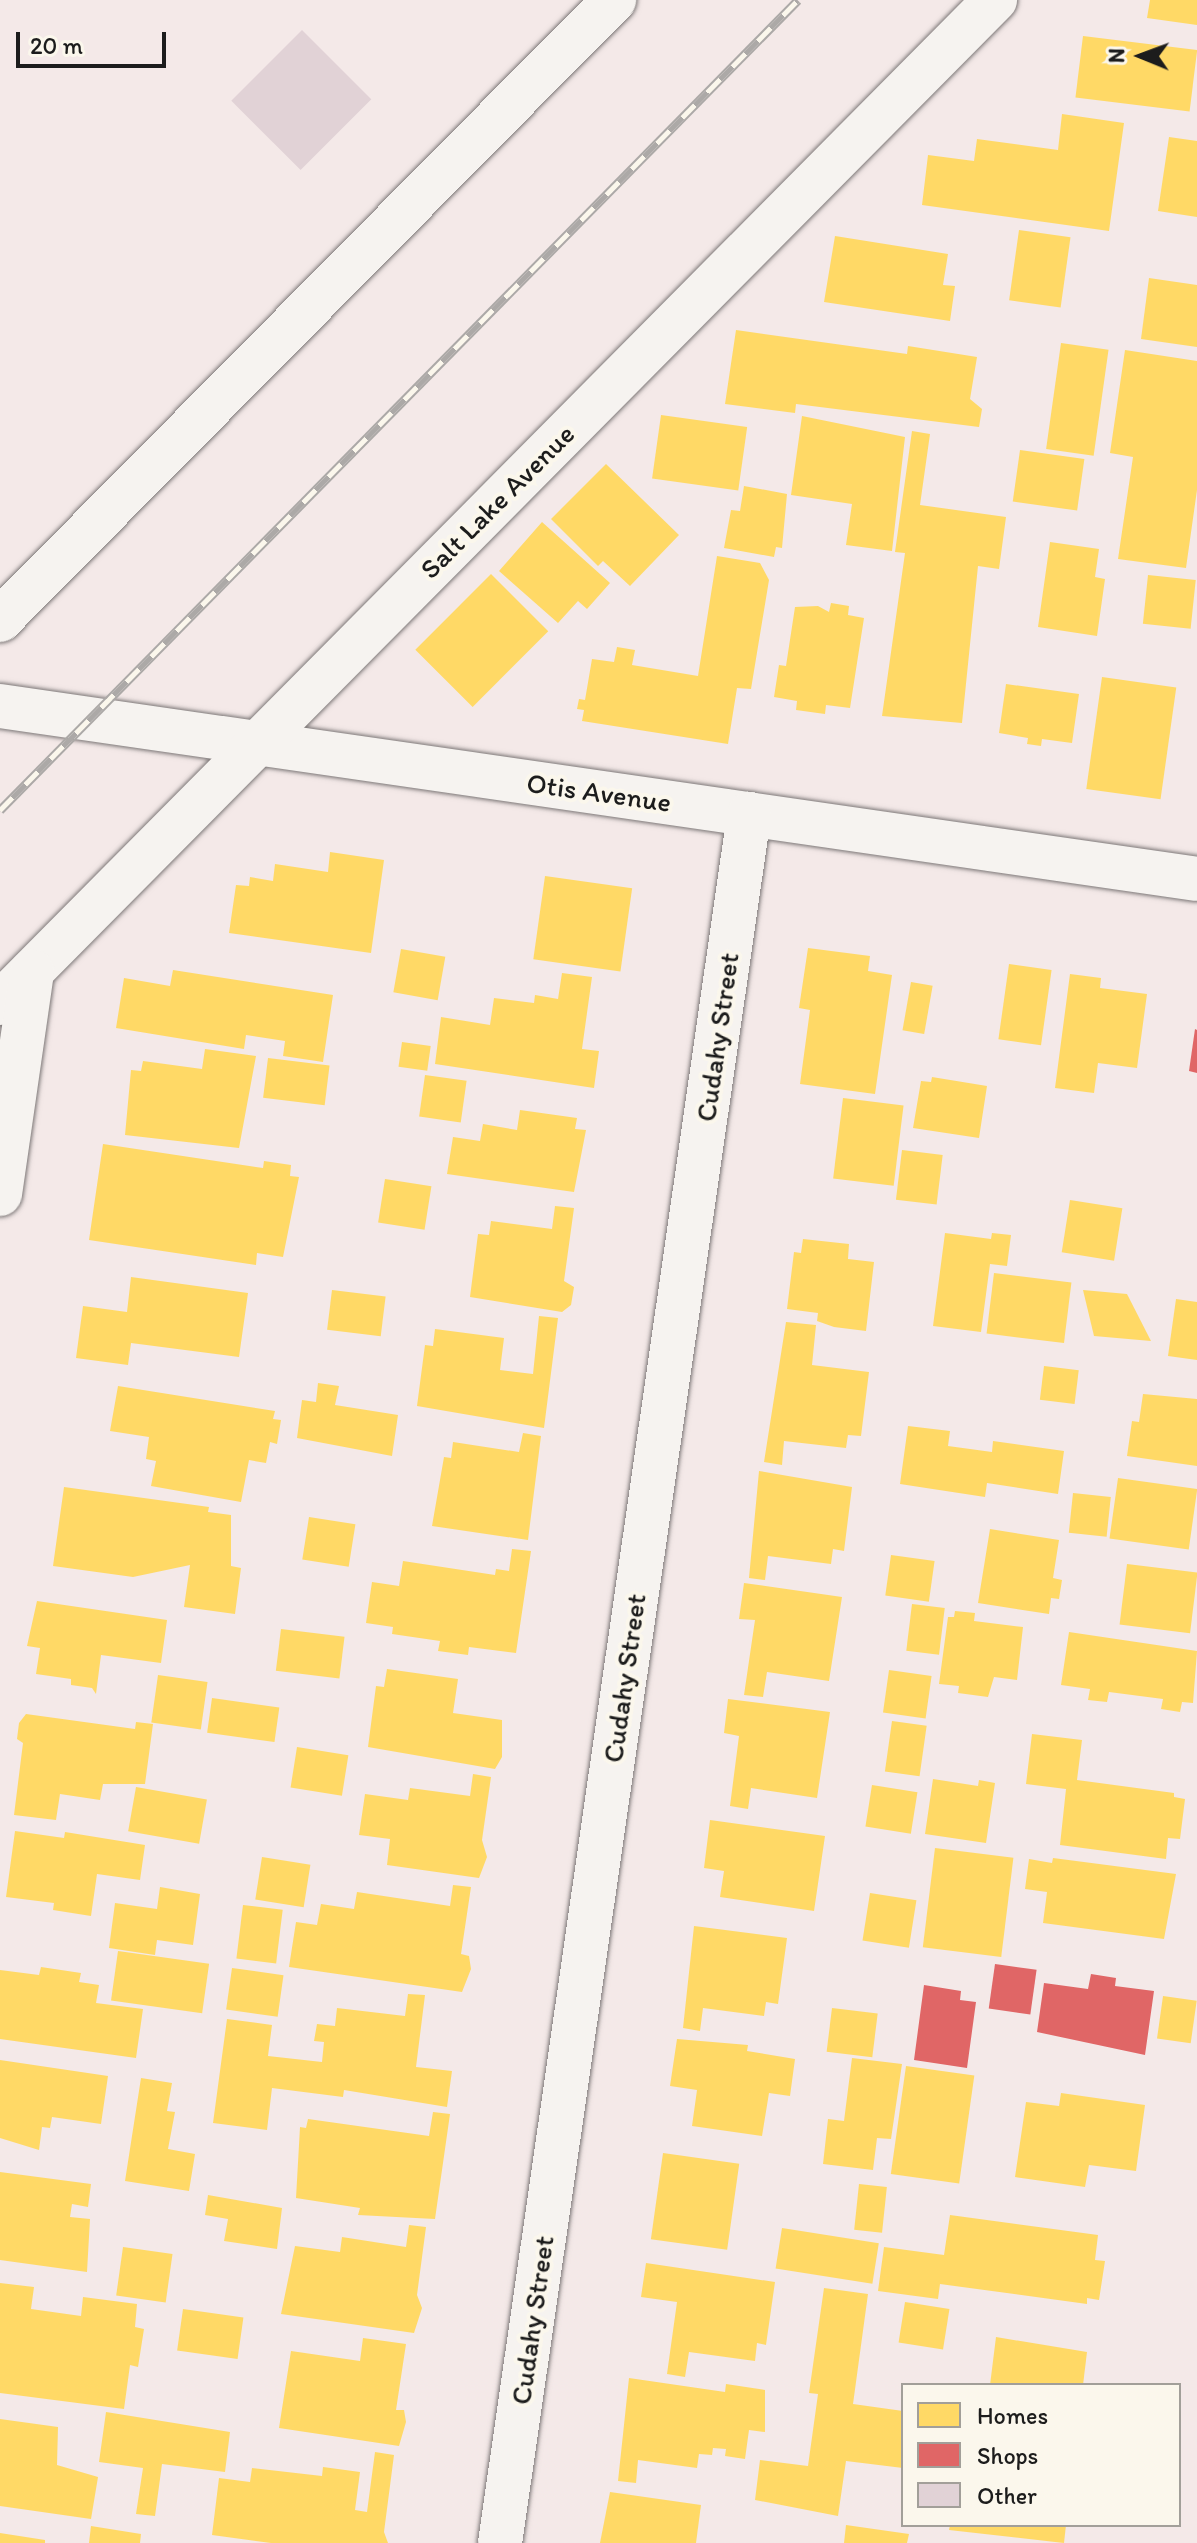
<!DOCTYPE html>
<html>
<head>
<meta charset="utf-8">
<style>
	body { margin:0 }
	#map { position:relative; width:1197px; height:2543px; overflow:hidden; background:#f4e9e8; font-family:Itim,sans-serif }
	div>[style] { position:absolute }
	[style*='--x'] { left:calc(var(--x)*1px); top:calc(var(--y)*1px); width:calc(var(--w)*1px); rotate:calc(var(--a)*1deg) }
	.homes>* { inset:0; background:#ffd966; transform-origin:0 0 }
	.shops>* { inset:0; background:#e06666; transform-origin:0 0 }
	.building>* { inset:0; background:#e1d2d6; transform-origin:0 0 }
	.roads { filter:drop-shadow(0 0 2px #7d7878) drop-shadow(0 0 2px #7d7878) }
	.minor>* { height:44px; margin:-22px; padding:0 22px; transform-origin:22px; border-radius:22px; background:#f6f3f0 }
	.rail>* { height:9px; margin-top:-4.5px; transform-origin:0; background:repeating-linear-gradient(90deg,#fbf7ec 0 18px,#aca9a7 0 36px); box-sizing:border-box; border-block:2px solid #aca9a7 }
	span { translate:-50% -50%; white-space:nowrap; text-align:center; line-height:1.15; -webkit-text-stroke:8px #fbf7ec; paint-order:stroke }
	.street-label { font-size:28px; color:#1c1c1c }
	.legend { position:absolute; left:901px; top:2383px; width:280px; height:144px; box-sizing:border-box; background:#fbf7ec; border:2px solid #a29f99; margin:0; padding:10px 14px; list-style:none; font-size:24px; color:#1c1c1c }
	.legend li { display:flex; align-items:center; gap:16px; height:40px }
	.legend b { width:40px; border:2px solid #a29f99 }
	.north { position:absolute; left:1101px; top:16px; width:80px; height:80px; -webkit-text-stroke:6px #fbf7ec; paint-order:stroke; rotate:271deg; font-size:22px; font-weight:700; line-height:32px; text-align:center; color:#1c1c1c }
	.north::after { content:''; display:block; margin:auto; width:28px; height:36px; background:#1c1c1c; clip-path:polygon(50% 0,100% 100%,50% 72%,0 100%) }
	.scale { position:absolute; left:16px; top:32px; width:150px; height:36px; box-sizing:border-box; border:4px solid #1c1c1c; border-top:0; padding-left:10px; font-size:24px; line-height:28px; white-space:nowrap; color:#1c1c1c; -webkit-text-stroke:6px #fbf7ec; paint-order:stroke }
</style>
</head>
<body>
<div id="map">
	<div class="homes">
		<i style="clip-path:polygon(1150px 0,1197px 0,1197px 25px,1147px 18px)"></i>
		<i style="left:1083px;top:36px;width:115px;height:62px;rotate:7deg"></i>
		<i style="clip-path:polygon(1062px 114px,1124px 123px,1109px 231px,922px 205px,928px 155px,974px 161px,977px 139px,1058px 150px)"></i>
		<i style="clip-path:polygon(1169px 137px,1197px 141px,1197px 217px,1158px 211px)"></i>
		<i style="left:1019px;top:230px;width:52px;height:71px;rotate:8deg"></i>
		<i style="clip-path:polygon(835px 236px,948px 254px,943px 285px,955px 286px,950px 321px,824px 302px)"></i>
		<i style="clip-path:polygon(1149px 278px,1197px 285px,1197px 347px,1141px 339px)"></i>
		<i style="clip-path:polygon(736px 330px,907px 354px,908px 346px,977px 357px,970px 399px,982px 409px,979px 427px,796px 404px,795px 413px,725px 404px)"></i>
		<i style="left:1061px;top:343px;width:48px;height:107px;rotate:8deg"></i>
		<i style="clip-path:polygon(1125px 350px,1197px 361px,1197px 490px,1186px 568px,1118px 559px,1133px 457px,1110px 453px)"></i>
		<i style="left:661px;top:415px;width:87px;height:64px;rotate:8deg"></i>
		<i style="clip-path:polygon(802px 416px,905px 437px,892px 551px,846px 545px,852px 504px,791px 495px)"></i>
		<i style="clip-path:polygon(912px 431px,930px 434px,920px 505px,1006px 517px,999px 569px,978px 566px,962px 723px,882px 716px,905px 553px,895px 552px)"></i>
		<i style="left:1020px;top:450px;width:65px;height:52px;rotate:8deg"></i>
		<i style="clip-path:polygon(606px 464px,679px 535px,630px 586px,603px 561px,598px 566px,551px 519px)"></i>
		<i style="clip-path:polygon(744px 486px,787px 494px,782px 548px,776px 547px,774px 557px,724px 548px,731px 510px,740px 511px)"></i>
		<i style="clip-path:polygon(542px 522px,610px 583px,587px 609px,578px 601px,558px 623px,499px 571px)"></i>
		<i style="clip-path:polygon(1050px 542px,1099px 549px,1095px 577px,1105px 579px,1097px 636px,1038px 627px)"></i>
		<i style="clip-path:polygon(717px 556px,760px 563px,769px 580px,751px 689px,737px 688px,728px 744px,582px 721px,584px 710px,577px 709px,579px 699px,585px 700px,592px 659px,614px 662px,617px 647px,635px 650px,632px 665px,698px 676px)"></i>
		<i style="left:491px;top:574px;width:81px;height:107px;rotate:45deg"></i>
		<i style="left:1148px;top:575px;width:48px;height:49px;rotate:6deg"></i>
		<i style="clip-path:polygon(831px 603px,849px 606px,848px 615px,864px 618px,850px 708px,826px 705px,825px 714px,796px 710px,797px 701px,774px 697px,779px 665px,786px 666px,795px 607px,818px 606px,829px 612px)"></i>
		<i style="left:1102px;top:677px;width:75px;height:113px;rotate:8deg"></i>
		<i style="clip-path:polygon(1006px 684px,1079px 694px,1072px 743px,1042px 739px,1041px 746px,1027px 744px,1028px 738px,999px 733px)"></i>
		<i style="clip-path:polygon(330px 852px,384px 860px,371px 953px,229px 933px,236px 885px,249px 886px,250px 877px,273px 881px,275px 864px,328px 872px)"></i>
		<i style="left:545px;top:876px;width:88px;height:84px;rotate:8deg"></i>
		<i style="clip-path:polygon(808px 948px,870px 956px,868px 971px,892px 975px,875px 1094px,800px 1084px,810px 1010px,799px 1008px)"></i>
		<i style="left:401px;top:949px;width:45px;height:44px;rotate:10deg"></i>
		<i style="left:1009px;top:964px;width:43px;height:76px;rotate:8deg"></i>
		<i style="clip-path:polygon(173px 970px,333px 995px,323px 1062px,283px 1056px,285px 1041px,246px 1035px,244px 1049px,116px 1028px,124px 978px,170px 986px)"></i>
		<i style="clip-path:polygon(562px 973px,592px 977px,582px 1049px,599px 1051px,594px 1088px,435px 1064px,441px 1017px,490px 1025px,494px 998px,534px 1003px,535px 995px,558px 999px)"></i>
		<i style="clip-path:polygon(1070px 974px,1101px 978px,1100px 988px,1147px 994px,1137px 1068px,1098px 1063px,1094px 1093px,1055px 1088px)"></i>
		<i style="left:911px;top:982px;width:22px;height:49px;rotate:10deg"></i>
		<i style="left:402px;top:1042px;width:29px;height:25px;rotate:8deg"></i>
		<i style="clip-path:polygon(205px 1049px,256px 1056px,239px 1148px,125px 1135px,131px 1070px,141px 1071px,143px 1061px,202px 1069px)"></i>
		<i style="left:268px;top:1058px;width:62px;height:40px;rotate:7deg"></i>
		<i style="left:425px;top:1075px;width:42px;height:42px;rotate:8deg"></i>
		<i style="clip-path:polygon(932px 1077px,987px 1086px,979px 1138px,913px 1128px,921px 1081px,931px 1082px)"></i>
		<i style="left:843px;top:1098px;width:61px;height:81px;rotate:7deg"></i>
		<i style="clip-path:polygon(520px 1110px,577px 1118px,575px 1129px,586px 1130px,574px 1192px,447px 1174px,453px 1137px,480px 1141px,483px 1124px,517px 1130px)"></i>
		<i style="clip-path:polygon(103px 1144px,263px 1168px,264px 1161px,291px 1165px,290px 1176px,299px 1177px,283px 1257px,257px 1253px,256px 1265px,89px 1240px)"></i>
		<i style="left:902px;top:1150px;width:41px;height:50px;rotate:7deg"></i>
		<i style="left:385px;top:1179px;width:47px;height:44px;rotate:9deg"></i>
		<i style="left:1070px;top:1200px;width:53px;height:53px;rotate:9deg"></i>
		<i style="clip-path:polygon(555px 1206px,574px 1208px,564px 1281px,574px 1287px,571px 1305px,562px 1312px,470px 1297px,478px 1234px,489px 1235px,491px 1221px,552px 1229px)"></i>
		<i style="clip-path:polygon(945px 1233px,991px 1239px,992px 1233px,1011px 1235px,1007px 1266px,990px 1264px,981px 1332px,933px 1326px)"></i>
		<i style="clip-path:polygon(803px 1239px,849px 1244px,848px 1259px,874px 1262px,866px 1331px,834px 1327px,817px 1321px,818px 1313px,787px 1309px,794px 1252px,801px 1253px)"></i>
		<i style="left:994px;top:1273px;width:78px;height:61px;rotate:7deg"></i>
		<i style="clip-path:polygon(131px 1277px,248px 1293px,239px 1357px,131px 1343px,128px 1365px,76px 1358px,83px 1306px,127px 1312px)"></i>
		<i style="left:332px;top:1290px;width:54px;height:40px;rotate:7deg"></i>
		<i style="clip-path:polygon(1083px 1290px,1127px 1294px,1151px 1341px,1094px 1336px)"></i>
		<i style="clip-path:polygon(1176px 1299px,1197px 1302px,1197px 1360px,1168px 1356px)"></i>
		<i style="clip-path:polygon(539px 1316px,558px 1318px,544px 1428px,417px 1406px,425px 1345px,433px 1346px,435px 1329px,504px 1338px,500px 1370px,533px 1374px)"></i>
		<i style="clip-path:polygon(786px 1322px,816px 1325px,812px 1365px,869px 1372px,861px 1436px,848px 1435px,846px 1448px,784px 1441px,782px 1465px,764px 1462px)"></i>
		<i style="left:1044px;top:1366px;width:35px;height:34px;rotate:7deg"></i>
		<i style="clip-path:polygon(318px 1383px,339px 1386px,335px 1405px,398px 1415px,392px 1456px,297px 1438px,302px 1400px,316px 1402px)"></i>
		<i style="clip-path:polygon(118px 1386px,275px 1411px,273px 1419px,281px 1420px,277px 1444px,270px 1442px,266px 1463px,249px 1460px,241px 1502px,151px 1486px,156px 1461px,146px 1459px,149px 1437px,110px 1431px)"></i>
		<i style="clip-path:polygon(1143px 1394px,1197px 1399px,1197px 1466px,1127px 1456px,1132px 1421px,1139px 1422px)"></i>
		<i style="clip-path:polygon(908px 1426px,950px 1431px,948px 1446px,992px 1452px,993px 1441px,1064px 1451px,1058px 1494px,987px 1483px,985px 1497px,900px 1484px)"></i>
		<i style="clip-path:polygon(523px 1433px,541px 1436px,528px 1540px,432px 1526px,444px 1457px,451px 1458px,453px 1442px,519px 1452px)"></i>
		<i style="clip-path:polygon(759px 1471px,852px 1487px,844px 1551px,833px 1549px,831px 1564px,768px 1556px,765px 1580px,749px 1578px)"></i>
		<i style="left:1118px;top:1478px;width:80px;height:61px;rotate:8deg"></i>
		<i style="clip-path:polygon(64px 1487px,209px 1507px,208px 1512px,231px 1515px,231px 1566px,241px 1568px,235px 1614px,184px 1607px,190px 1565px,133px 1577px,53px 1566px)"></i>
		<i style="left:1073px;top:1493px;width:38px;height:40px;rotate:6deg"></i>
		<i style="left:309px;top:1517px;width:47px;height:43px;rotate:9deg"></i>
		<i style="clip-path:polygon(990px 1529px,1059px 1540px,1053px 1578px,1062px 1580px,1059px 1599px,1051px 1598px,1049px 1614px,978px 1603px)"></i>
		<i style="clip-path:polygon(512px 1549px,531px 1551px,516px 1653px,469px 1647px,468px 1655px,438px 1651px,440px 1641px,392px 1634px,393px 1627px,366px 1623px,372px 1582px,399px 1586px,403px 1561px,495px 1575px,496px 1569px,509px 1571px)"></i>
		<i style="left:891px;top:1555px;width:44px;height:41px;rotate:8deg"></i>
		<i style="left:1127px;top:1564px;width:71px;height:61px;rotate:7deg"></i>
		<i style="clip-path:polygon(744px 1583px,842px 1597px,829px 1681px,767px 1672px,763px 1697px,744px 1695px,755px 1620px,739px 1619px)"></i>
		<i style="clip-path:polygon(37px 1601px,167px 1620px,161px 1663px,101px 1655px,96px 1694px,92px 1688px,71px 1685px,71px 1679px,36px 1674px,40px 1648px,27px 1646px)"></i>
		<i style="left:912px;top:1604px;width:33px;height:47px;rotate:7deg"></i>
		<i style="clip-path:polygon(955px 1611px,975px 1613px,974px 1621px,1023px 1627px,1017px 1680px,994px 1677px,988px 1697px,958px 1693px,959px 1686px,939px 1684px,948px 1617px,954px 1617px)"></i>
		<i style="left:281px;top:1629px;width:64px;height:42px;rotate:7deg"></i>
		<i style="clip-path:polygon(1069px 1632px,1197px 1651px,1193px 1703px,1182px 1702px,1180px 1712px,1161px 1709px,1163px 1699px,1109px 1692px,1107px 1702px,1088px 1700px,1090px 1689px,1061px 1685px)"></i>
		<i style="clip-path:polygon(387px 1669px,458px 1679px,453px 1713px,502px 1720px,502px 1757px,495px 1769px,368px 1747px,376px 1686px,384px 1687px)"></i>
		<i style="left:889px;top:1670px;width:43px;height:43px;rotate:8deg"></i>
		<i style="left:158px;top:1675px;width:50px;height:48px;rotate:8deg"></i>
		<i style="left:212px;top:1698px;width:68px;height:35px;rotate:8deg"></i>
		<i style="clip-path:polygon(728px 1699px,830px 1712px,817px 1798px,751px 1788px,748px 1809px,730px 1806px,739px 1736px,724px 1733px)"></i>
		<i style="clip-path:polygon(26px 1714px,135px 1729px,136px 1722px,153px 1724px,145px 1784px,103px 1784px,100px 1800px,60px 1794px,56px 1820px,14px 1815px,23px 1743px,17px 1739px,19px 1723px)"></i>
		<i style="left:892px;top:1721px;width:35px;height:51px;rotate:8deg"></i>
		<i style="clip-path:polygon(1032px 1734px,1082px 1740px,1077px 1780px,1174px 1793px,1174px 1797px,1185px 1799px,1180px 1839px,1168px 1838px,1166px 1859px,1060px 1845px,1066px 1789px,1026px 1784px)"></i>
		<i style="left:297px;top:1747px;width:52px;height:41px;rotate:9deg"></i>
		<i style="clip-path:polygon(473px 1774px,491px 1777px,482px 1840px,487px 1857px,479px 1878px,387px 1865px,390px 1839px,359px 1835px,365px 1794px,408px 1800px,410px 1788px,470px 1796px)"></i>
		<i style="clip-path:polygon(933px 1779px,978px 1786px,979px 1780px,995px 1783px,986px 1843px,925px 1834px)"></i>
		<i style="left:872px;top:1785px;width:46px;height:42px;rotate:9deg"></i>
		<i style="left:136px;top:1787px;width:72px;height:45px;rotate:10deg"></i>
		<i style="clip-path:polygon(710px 1820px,825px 1836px,814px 1911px,720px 1897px,724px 1871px,704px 1868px)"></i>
		<i style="clip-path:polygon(15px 1831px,64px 1838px,65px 1832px,145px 1845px,140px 1880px,97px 1874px,91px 1916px,53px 1910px,54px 1903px,6px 1897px)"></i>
		<i style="left:935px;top:1848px;width:79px;height:100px;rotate:7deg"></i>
		<i style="left:262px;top:1857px;width:49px;height:43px;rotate:9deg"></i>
		<i style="clip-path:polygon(1053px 1858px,1176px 1874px,1164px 1939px,1043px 1923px,1047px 1892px,1025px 1889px,1029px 1859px,1052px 1863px)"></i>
		<i style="clip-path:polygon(453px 1885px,471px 1887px,461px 1954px,469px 1956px,471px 1969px,462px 1992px,289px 1967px,296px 1922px,317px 1925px,321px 1904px,354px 1909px,357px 1892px,450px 1906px)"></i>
		<i style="clip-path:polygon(160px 1887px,200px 1894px,193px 1945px,157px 1940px,155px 1955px,109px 1948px,115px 1903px,157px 1909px)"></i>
		<i style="left:870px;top:1893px;width:47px;height:48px;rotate:9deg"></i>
		<i style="left:243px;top:1905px;width:40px;height:54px;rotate:7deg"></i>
		<i style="clip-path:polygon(694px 1926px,787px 1938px,778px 2004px,766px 2002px,764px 2016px,703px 2008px,700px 2031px,683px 2028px)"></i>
		<i style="left:118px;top:1951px;width:92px;height:50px;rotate:8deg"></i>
		<i style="clip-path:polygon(41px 1967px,81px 1973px,79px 1982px,99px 1985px,96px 2003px,143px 2009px,136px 2058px,0 2039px,0 1970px,39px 1975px)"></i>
		<i style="left:232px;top:1968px;width:52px;height:42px;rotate:8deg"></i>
		<i style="clip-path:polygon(408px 1994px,425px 1995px,416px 2067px,452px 2071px,447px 2107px,344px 2090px,343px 2097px,272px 2088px,267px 2130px,213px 2123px,227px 2019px,272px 2025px,268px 2056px,322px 2062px,324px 2042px,314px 2041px,317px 2024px,335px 2026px,337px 2008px,405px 2016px)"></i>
		<i style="left:1163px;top:1996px;width:34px;height:43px;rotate:8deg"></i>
		<i style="left:832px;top:2008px;width:46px;height:44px;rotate:7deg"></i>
		<i style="clip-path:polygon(677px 2039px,748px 2045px,747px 2051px,795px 2059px,790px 2096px,769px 2093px,762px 2136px,692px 2126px,697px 2090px,670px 2086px)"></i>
		<i style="clip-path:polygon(852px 2058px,902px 2064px,891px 2139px,877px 2138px,873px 2170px,823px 2164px,828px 2119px,844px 2121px)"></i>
		<i style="clip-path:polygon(0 2060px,108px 2076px,101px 2124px,52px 2117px,50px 2128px,42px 2127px,39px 2150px,0 2138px)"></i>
		<i style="left:906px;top:2066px;width:69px;height:109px;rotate:8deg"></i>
		<i style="clip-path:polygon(141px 2078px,172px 2083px,167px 2111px,175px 2112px,168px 2149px,195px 2154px,189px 2191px,125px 2181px)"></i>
		<i style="clip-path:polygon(1061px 2093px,1145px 2105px,1136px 2171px,1089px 2165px,1085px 2187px,1015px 2177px,1026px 2102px,1059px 2106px)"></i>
		<i style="clip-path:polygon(433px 2112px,450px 2114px,435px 2219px,358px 2215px,360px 2208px,296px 2198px,300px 2127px,306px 2128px,308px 2119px,429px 2136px)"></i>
		<i style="left:663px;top:2153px;width:77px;height:87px;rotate:8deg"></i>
		<i style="clip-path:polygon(0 2172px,91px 2184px,88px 2207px,72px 2204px,70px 2217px,90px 2219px,87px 2272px,0 2260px)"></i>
		<i style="left:859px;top:2184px;width:28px;height:46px;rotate:6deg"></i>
		<i style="clip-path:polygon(208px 2195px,282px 2208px,277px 2249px,224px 2241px,228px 2219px,205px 2215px)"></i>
		<i style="clip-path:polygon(950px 2215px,1098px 2235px,1095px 2260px,1105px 2261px,1099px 2300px,1087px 2298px,1087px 2304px,940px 2284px,938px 2299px,878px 2291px,884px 2247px,944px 2255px)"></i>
		<i style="clip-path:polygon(409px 2225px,426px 2227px,417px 2295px,422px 2308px,414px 2333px,281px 2314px,295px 2246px,340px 2252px,342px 2237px,406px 2247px)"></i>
		<i style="left:782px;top:2228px;width:98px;height:41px;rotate:9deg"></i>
		<i style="left:123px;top:2247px;width:50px;height:49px;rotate:8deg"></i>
		<i style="clip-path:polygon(646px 2263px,775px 2282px,766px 2345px,757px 2343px,755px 2361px,689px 2352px,685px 2377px,667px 2374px,677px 2302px,641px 2297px)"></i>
		<i style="clip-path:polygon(0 2283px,34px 2287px,31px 2309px,81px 2316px,83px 2297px,137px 2304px,135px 2327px,144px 2329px,138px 2367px,130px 2365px,124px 2409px,0 2393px)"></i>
		<i style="clip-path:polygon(824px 2288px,868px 2294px,853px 2404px,903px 2411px,903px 2468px,846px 2461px,838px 2516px,755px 2500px,760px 2460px,808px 2466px,818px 2394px,809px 2393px)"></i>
		<i style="left:905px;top:2302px;width:45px;height:41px;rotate:9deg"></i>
		<i style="left:183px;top:2309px;width:61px;height:42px;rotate:8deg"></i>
		<i style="clip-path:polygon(996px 2337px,1087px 2352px,1083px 2385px,990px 2385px)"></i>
		<i style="clip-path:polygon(363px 2338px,406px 2344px,396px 2410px,404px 2410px,406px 2422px,399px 2446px,279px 2428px,291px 2351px,360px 2361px)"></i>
		<i style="clip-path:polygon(629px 2378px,725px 2392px,726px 2384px,765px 2390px,765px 2432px,749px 2430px,745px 2459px,725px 2456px,726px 2449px,713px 2448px,712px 2455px,699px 2454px,697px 2468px,638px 2460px,636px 2483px,618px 2481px)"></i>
		<i style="clip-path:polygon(106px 2412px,230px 2432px,225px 2472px,162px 2464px,155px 2516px,136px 2514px,143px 2468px,99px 2462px)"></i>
		<i style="clip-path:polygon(0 2419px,58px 2427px,57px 2465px,98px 2477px,91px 2519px,0 2506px)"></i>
		<i style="clip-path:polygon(375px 2452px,394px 2455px,384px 2532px,388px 2543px,271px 2543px,212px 2535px,219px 2478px,250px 2482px,252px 2468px,322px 2476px,323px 2467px,360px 2472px,355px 2510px,367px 2512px)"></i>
		<i style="clip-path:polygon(610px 2492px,701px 2505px,696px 2543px,600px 2543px)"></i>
		<i style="clip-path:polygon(846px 2525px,909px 2534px,907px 2543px,844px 2543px)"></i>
		<i style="clip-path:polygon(950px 2525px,1066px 2525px,1064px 2543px,949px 2530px)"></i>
		<i style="clip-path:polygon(91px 2526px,141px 2534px,140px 2543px,89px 2543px)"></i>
		<i style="clip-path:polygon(0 2533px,45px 2540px,45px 2543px,0 2543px)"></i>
	</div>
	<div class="shops">
		<i style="clip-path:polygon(1195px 1029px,1197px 1030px,1197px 1073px,1189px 1071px)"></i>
		<i style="left:995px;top:1964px;width:42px;height:45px;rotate:8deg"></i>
		<i style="clip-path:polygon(1091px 1974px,1116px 1978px,1115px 1986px,1154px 1991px,1145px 2055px,1037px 2032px,1044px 1983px,1088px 1989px)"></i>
		<i style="clip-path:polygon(924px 1985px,961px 1991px,960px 2000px,976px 2002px,967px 2068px,914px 2060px)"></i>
	</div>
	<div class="building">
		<i style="left:302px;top:30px;width:98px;height:100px;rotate:45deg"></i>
	</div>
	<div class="roads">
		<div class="minor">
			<i style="--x:0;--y:620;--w:873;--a:-45.28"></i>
			<i style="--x:0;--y:706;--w:1209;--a:8.22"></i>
			<i style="--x:0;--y:1003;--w:1413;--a:-45.23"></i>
			<i style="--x:0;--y:1194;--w:225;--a:-81.8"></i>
			<i style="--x:500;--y:2543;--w:1747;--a:-81.8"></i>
		</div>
	</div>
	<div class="rail">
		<i style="--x:0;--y:810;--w:1137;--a:-45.43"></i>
	</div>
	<div class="street-label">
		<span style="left:497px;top:501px;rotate:-45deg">Salt Lake Avenue</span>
		<span style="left:599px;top:792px;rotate:8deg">Otis Avenue</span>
		<span style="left:717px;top:1037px;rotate:-82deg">Cudahy Street</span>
		<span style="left:624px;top:1678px;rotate:-82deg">Cudahy Street</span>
		<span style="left:532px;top:2320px;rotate:-82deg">Cudahy Street</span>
	</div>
	<ul class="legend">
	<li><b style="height:22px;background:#ffd966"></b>Homes</li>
	<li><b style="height:22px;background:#e06666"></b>Shops</li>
	<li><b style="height:22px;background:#e1d2d6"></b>Other</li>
	</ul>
	<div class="north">N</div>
	<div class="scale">20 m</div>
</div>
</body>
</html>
